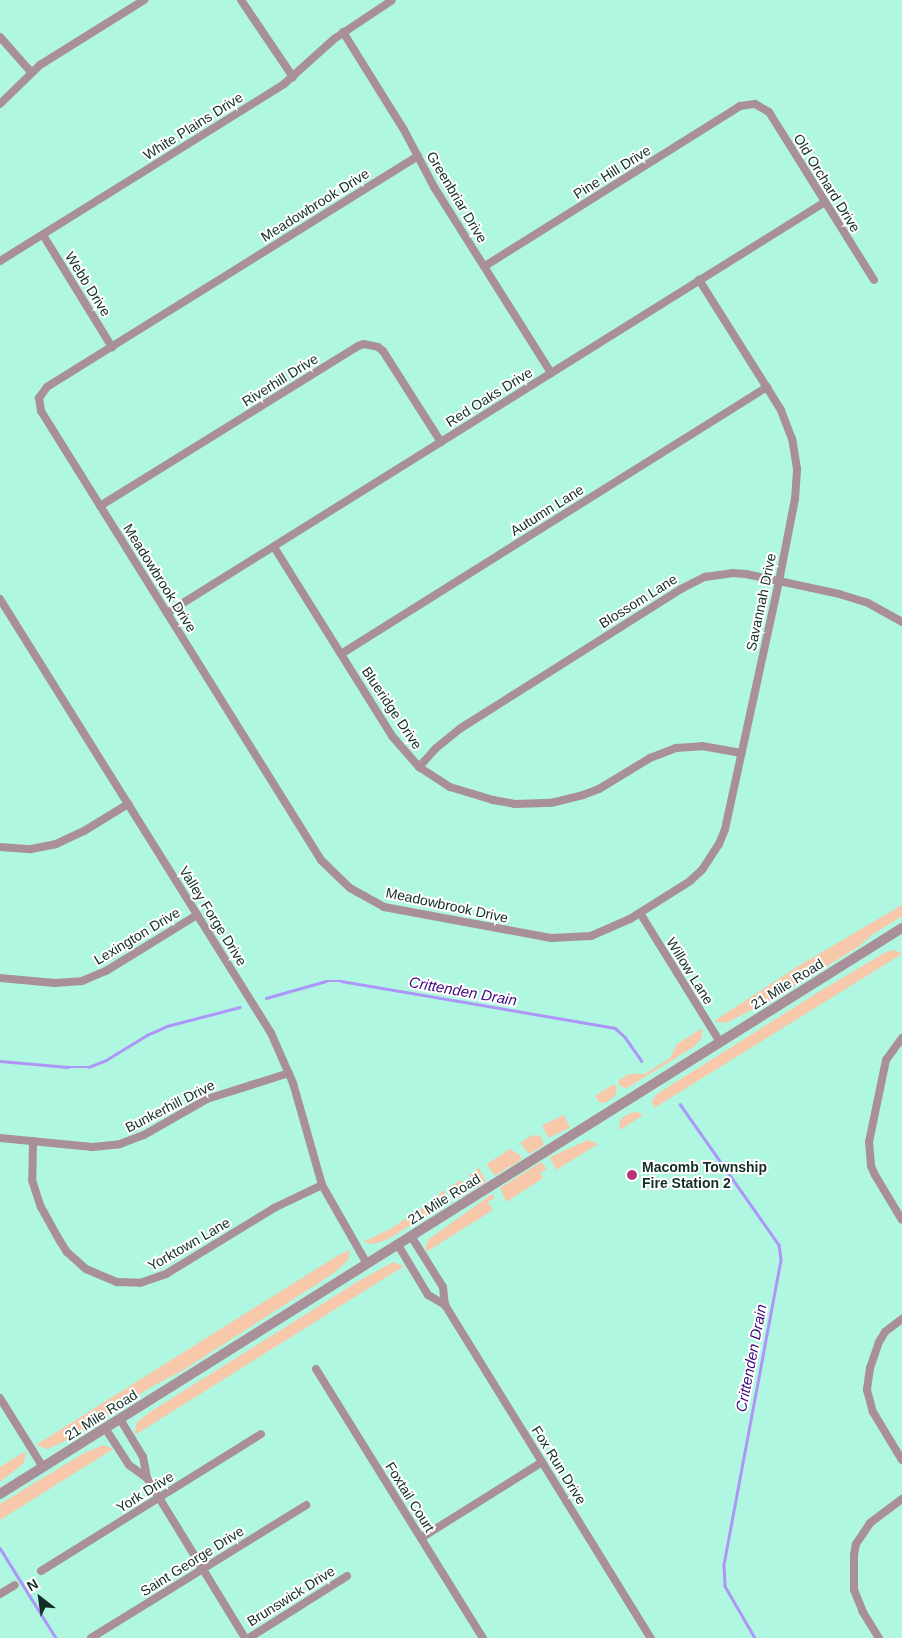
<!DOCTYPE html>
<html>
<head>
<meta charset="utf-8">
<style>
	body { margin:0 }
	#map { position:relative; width:902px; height:1638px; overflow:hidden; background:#aff7e1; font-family:Arial,sans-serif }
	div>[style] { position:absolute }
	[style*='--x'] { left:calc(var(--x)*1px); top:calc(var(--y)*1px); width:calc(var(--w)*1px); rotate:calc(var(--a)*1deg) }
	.green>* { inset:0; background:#f8c8aa; transform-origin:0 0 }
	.stream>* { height:2.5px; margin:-1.25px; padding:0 1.25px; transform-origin:1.25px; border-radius:1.25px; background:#ae96f8 }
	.minor>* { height:8px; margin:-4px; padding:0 4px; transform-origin:4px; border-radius:4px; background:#a98f98 }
	.tertiary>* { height:10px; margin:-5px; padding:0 5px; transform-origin:5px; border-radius:5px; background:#a98f98 }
	.dots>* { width:14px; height:14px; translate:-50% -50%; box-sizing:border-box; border:2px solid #fff; border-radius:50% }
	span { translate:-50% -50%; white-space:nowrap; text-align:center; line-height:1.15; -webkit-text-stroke:4px #fff; paint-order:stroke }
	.street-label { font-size:14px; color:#122f28 }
	.poi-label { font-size:14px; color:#122f28; font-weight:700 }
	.left { translate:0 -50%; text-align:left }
	.water-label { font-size:15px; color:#3d097f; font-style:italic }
	.north { position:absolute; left:15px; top:1573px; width:50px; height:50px; -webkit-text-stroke:4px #fff; paint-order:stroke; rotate:330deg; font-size:14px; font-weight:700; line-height:20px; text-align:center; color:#122f28 }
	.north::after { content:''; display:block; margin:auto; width:18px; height:22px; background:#122f28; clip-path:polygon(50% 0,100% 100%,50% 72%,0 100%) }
</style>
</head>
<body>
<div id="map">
	<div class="green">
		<i style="clip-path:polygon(902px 905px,902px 916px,872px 935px,858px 947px,771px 1000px,726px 1023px,714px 1021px,800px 965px)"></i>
		<i style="clip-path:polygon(895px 950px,902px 954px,654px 1108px,652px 1101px,657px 1094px,817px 993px,886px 952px)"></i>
		<i style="clip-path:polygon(703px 1028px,701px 1039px,695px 1046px,627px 1088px,620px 1086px,618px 1081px,629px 1074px,645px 1074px,670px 1058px,677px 1044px)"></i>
		<i style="clip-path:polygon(614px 1084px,617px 1088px,615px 1096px,605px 1103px,599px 1102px,595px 1096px)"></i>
		<i style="clip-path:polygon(638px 1112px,643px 1115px,620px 1130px,619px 1124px,622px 1118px,630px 1113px)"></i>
		<i style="left:564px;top:1115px;width:14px;height:24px;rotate:65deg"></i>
		<i style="clip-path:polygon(534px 1134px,536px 1137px,540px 1135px,544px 1145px,529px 1154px,520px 1143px)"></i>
		<i style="clip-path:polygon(588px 1140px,598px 1144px,556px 1170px,550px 1157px)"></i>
		<i style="clip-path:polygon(510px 1149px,520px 1155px,521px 1160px,496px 1175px,493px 1174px,487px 1164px)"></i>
		<i style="clip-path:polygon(541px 1162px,547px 1169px,540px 1173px,543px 1178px,506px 1202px,500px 1188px)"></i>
		<i style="clip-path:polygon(479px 1168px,486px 1182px,478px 1187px,469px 1175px)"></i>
		<i style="clip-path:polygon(461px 1180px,468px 1193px,459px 1198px,449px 1187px)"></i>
		<i style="clip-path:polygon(444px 1190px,449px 1202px,388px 1239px,374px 1244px,363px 1242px,390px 1229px,424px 1207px)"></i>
		<i style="clip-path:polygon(492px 1194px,495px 1198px,488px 1202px,493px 1210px,426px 1252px,426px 1245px,429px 1239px)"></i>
		<i style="clip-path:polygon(350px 1250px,348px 1260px,334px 1273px,182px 1371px,153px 1386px,63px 1442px,47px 1449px,36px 1445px,337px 1256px)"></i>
		<i style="clip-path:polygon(393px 1262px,404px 1266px,135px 1435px,136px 1423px,150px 1412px,357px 1282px)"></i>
		<i style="clip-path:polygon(104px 1445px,113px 1449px,0 1520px,0 1504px,84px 1453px)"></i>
		<i style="clip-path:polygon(26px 1451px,24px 1463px,0 1482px,0 1467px)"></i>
	</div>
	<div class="stream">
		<i style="--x:266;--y:998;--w:62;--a:-15.8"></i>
		<i style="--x:326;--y:981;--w:15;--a:0"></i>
		<i style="--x:341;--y:981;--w:278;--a:9.7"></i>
		<i style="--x:615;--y:1028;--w:13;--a:42"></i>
		<i style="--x:625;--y:1037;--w:29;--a:55"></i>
		<i style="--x:0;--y:1061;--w:68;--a:5"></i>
		<i style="--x:68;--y:1067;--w:21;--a:0"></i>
		<i style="--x:89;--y:1067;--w:18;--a:-22"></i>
		<i style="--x:106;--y:1060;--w:48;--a:-31.4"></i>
		<i style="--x:147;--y:1035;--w:22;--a:-24"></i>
		<i style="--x:167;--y:1026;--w:75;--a:-14.6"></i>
		<i style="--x:680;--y:1104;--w:172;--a:54.9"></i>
		<i style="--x:779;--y:1245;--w:15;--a:82"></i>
		<i style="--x:781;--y:1260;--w:310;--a:100.6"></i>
		<i style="--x:724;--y:1565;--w:21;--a:87"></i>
		<i style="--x:725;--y:1586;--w:60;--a:60"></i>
		<i style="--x:0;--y:1548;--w:106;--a:58.1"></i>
	</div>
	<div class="minor">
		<i style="--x:241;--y:0;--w:93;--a:56"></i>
		<i style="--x:343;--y:32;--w:115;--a:58.1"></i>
		<i style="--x:404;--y:130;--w:64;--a:62.2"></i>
		<i style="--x:434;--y:187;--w:220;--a:57.8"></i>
		<i style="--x:0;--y:37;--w:47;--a:48.5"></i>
		<i style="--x:0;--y:104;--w:56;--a:-44.3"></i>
		<i style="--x:40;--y:65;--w:123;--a:-32"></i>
		<i style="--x:418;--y:156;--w:437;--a:148.1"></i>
		<i style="--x:47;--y:387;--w:14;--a:126"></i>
		<i style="--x:39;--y:398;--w:13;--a:81"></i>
		<i style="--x:41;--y:411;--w:529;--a:58.05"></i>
		<i style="--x:321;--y:860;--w:40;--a:44"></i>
		<i style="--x:350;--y:888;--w:39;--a:29"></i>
		<i style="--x:384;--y:907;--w:170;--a:10.5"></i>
		<i style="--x:551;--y:938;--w:40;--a:-2.9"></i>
		<i style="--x:591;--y:936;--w:43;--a:-23.6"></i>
		<i style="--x:630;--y:919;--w:71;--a:-32.3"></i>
		<i style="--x:690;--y:881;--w:16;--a:-43"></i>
		<i style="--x:702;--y:870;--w:31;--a:-57"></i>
		<i style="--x:719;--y:844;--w:16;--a:-68"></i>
		<i style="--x:725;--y:829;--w:254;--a:-77.7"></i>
		<i style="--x:779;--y:581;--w:84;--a:-79"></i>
		<i style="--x:795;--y:499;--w:30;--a:-86"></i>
		<i style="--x:797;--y:469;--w:30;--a:-99"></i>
		<i style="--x:792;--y:439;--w:31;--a:-111"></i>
		<i style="--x:781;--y:410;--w:154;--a:-122.2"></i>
		<i style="--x:43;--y:235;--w:132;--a:58.4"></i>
		<i style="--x:0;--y:261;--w:335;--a:-31.9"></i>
		<i style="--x:284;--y:84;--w:67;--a:-42"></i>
		<i style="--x:334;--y:39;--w:69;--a:-33.7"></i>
		<i style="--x:485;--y:266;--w:301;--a:-32.1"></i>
		<i style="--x:740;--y:106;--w:15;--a:-8"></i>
		<i style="--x:755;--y:104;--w:16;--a:30"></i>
		<i style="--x:769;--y:112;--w:198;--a:58"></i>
		<i style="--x:100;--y:506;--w:304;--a:-31.8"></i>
		<i style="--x:358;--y:346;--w:6;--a:-18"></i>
		<i style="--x:364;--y:344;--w:14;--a:12"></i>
		<i style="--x:378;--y:347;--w:6;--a:39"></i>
		<i style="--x:383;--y:351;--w:108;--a:57.5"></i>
		<i style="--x:274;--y:547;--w:223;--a:58"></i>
		<i style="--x:392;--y:736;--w:41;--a:48.9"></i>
		<i style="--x:419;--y:767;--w:37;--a:33"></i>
		<i style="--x:450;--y:787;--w:45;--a:16.8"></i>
		<i style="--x:493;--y:800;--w:22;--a:10"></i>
		<i style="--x:515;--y:804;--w:36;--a:-2"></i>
		<i style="--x:551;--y:803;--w:33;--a:-14"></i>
		<i style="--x:583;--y:795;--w:17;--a:-21"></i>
		<i style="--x:599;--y:789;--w:60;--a:-31.3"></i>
		<i style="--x:650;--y:758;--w:28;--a:-21"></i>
		<i style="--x:676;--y:748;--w:26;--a:-4"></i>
		<i style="--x:702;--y:746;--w:40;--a:10"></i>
		<i style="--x:0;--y:599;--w:512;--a:58.02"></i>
		<i style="--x:271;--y:1033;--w:55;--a:66.3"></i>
		<i style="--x:293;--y:1083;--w:106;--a:74.1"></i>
		<i style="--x:322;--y:1185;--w:91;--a:60.3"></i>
		<i style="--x:167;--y:613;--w:776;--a:-31.99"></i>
		<i style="--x:341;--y:654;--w:503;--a:-32.08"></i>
		<i style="--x:419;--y:767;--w:24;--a:-48"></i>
		<i style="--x:435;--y:749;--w:33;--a:-39"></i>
		<i style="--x:461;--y:728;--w:260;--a:-32.3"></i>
		<i style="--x:681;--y:589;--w:27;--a:-27"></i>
		<i style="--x:705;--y:577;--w:27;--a:-8"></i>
		<i style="--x:732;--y:573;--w:14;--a:4"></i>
		<i style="--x:746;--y:574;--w:95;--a:12.1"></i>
		<i style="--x:839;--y:594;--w:30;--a:17"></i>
		<i style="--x:868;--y:603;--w:39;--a:29"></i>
		<i style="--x:0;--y:847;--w:31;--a:4"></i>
		<i style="--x:31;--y:849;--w:25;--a:-11"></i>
		<i style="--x:56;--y:844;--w:31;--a:-25"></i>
		<i style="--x:84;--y:831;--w:52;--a:-31.5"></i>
		<i style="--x:640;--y:913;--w:152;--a:58.2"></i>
		<i style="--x:0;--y:978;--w:55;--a:5.2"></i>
		<i style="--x:55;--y:983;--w:27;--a:-4"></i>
		<i style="--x:82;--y:981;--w:26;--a:-23"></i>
		<i style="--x:106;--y:971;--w:107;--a:-31.6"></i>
		<i style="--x:902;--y:1038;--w:27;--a:126"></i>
		<i style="--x:886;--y:1060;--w:84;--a:101.7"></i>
		<i style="--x:869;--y:1142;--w:24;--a:85"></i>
		<i style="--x:871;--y:1166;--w:10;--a:66"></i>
		<i style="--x:875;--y:1175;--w:52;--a:59"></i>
		<i style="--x:0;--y:1138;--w:93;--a:5.5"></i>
		<i style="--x:93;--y:1147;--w:27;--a:-6"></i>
		<i style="--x:120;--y:1144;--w:26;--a:-21"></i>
		<i style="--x:144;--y:1135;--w:73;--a:-29.7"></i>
		<i style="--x:207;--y:1099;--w:86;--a:-17.6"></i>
		<i style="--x:33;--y:1141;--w:39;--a:91"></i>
		<i style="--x:32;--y:1180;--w:28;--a:72"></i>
		<i style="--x:41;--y:1207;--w:39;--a:61"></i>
		<i style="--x:60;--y:1241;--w:13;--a:58"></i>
		<i style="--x:67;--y:1252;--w:25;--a:42"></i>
		<i style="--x:86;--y:1269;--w:34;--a:23"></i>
		<i style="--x:117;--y:1282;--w:23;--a:2"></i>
		<i style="--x:140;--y:1283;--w:28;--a:-19"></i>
		<i style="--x:166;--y:1274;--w:127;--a:-31.4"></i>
		<i style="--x:274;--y:1208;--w:53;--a:-25.6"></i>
		<i style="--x:411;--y:1236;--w:60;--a:57.9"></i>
		<i style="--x:443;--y:1287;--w:18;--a:84"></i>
		<i style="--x:445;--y:1305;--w:392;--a:58.3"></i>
		<i style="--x:398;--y:1245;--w:58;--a:59"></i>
		<i style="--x:428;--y:1295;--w:20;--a:30"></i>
		<i style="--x:902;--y:1319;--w:21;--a:143"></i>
		<i style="--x:885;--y:1332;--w:12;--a:121"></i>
		<i style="--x:879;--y:1342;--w:28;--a:109"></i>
		<i style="--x:870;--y:1368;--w:22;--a:98"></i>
		<i style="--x:867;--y:1390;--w:23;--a:75"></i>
		<i style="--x:873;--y:1412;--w:56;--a:58.9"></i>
		<i style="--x:316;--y:1369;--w:317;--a:58.2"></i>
		<i style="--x:0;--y:1398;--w:81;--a:58.1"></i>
		<i style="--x:120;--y:1419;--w:44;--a:58.8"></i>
		<i style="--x:143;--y:1457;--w:21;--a:79"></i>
		<i style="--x:147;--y:1478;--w:188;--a:58.5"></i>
		<i style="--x:105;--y:1428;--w:44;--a:57"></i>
		<i style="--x:129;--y:1465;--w:22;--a:36"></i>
		<i style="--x:421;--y:1538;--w:143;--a:-32.1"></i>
		<i style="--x:41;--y:1571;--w:259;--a:-31.9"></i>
		<i style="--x:0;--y:1594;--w:17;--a:-31"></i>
		<i style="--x:91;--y:1638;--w:253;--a:-31.7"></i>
		<i style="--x:249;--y:1638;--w:116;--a:-32.3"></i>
		<i style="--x:879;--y:1638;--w:31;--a:-122"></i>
		<i style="--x:863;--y:1612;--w:24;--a:-112"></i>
		<i style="--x:854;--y:1590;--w:35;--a:-90"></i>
		<i style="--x:854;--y:1555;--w:11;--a:-80"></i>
		<i style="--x:856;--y:1544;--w:25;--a:-56"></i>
		<i style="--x:870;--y:1523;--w:40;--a:-37"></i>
	</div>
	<div class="tertiary">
		<i style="--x:0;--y:1494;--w:1065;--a:-32.11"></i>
	</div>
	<div class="dots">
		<i style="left:632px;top:1175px;background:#b83276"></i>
	</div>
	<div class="street-label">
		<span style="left:193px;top:126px;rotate:-32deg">White Plains Drive</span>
		<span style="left:612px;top:172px;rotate:-32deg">Pine Hill Drive</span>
		<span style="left:827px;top:183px;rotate:58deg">Old Orchard Drive</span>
		<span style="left:457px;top:197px;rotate:59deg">Greenbriar Drive</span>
		<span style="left:315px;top:205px;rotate:-32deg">Meadowbrook Drive</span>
		<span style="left:88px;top:284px;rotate:58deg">Webb Drive</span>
		<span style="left:280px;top:380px;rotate:-32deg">Riverhill Drive</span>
		<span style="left:489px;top:397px;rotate:-32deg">Red Oaks Drive</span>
		<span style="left:547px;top:510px;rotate:-32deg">Autumn Lane</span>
		<span style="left:160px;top:578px;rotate:58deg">Meadowbrook Drive</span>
		<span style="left:638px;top:601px;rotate:-32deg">Blossom Lane</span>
		<span style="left:761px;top:602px;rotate:-78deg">Savannah Drive</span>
		<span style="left:392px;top:708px;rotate:56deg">Blueridge Drive</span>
		<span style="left:447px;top:905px;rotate:12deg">Meadowbrook Drive</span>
		<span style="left:213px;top:916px;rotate:58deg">Valley Forge Drive</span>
		<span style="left:137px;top:936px;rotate:-31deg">Lexington Drive</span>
		<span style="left:690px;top:971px;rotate:58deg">Willow Lane</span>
		<span style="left:787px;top:984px;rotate:-32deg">21 Mile Road</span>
		<span style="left:170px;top:1106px;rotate:-27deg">Bunkerhill Drive</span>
		<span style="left:444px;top:1199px;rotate:-32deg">21 Mile Road</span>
		<span style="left:189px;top:1244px;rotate:-30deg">Yorktown Lane</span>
		<span style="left:101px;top:1415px;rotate:-32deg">21 Mile Road</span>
		<span style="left:559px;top:1465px;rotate:58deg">Fox Run Drive</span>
		<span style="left:145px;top:1492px;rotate:-32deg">York Drive</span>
		<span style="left:410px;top:1497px;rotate:58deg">Foxtail Court</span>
		<span style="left:192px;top:1561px;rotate:-32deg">Saint George Drive</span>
		<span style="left:291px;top:1596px;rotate:-32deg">Brunswick Drive</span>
	</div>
	<div class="poi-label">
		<span class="left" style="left:642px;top:1175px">Macomb Township<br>Fire Station 2</span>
	</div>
	<div class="water-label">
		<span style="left:463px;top:991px;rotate:10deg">Crittenden Drain</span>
		<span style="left:751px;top:1358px;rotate:-79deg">Crittenden Drain</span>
	</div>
	<div class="north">N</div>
</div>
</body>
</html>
